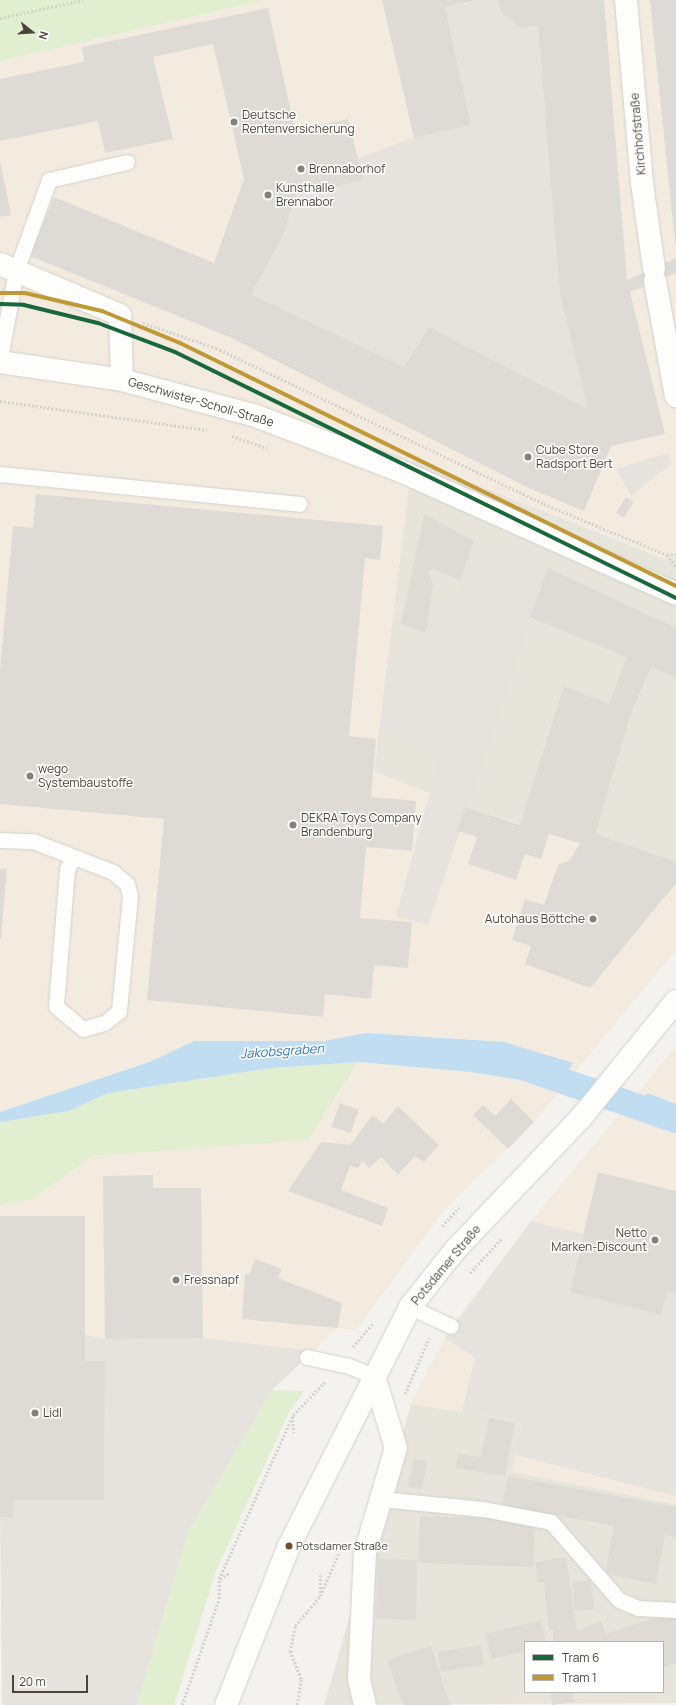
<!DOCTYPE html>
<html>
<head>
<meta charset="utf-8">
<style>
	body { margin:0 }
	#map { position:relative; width:676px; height:1705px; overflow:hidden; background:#f4f2ee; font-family:Manrope,sans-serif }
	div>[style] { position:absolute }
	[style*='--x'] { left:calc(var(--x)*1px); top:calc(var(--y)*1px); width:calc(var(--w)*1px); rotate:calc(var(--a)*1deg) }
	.residential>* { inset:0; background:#e7e4dc }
	.commercial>* { inset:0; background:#f3ebdf }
	.green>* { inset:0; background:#e1eecf }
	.parking>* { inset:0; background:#e6e3df }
	.water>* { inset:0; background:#c0ddf1 }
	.canal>* { height:26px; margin:-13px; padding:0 13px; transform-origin:13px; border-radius:13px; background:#c0ddf1 }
	.building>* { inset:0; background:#dedbd6; transform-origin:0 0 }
	.path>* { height:2.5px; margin-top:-1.25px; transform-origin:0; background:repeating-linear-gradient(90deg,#d3d2cc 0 2px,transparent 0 4px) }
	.roads { filter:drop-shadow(0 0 1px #d2d0cb) drop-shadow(0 0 1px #d2d0cb) }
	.service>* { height:15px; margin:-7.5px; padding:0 7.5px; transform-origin:7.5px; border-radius:7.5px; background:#fdfdfc }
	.minor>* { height:22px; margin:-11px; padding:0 11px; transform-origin:11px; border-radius:11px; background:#fdfdfc }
	.tertiary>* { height:22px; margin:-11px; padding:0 11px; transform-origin:11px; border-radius:11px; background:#fdfdfc }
	.tram-1>* { height:4px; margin:-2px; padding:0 2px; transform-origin:2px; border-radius:2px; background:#18683c }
	.tram-2>* { height:4px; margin:-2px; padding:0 2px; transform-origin:2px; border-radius:2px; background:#c09936 }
	.dots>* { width:11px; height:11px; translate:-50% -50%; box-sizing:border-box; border:2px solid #fff; border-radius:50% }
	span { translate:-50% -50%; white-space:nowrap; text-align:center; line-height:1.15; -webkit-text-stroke:3px #fff; paint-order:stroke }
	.bus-label { font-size:11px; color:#4b4439 }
	.left { translate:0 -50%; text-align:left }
	.poi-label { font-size:12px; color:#4b4439 }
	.right { translate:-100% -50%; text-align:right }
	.street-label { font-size:12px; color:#4b4439 }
	.water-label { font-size:13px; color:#2e7ab2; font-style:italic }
	.legend { position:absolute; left:524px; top:1641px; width:140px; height:52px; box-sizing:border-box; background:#fff; border:1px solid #b7b4b0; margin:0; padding:5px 7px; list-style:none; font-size:12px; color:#4b4439 }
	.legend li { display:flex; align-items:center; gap:8px; height:20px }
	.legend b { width:20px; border:1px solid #b7b4b0 }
	.north { position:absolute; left:12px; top:12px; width:40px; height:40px; -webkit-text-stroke:3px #fff; paint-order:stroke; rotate:107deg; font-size:11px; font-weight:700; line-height:16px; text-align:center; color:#4b4439 }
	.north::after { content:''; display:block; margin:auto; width:14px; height:18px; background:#4b4439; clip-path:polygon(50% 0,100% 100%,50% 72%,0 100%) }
	.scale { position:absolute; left:12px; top:1675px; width:76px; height:18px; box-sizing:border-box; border:2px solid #4b4439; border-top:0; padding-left:5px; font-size:12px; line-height:14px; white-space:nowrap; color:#4b4439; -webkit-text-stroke:3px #fff; paint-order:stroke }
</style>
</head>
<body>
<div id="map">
	<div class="residential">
		<i style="clip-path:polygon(412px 459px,665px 559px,676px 556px,676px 862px,580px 843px,465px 807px,374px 772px)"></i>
		<i style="clip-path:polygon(evenodd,411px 1404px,522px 1421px,513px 1472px,676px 1504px,676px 1703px,324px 1705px,411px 1404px,525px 1642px,663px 1642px,663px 1692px,525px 1692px,525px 1642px)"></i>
	</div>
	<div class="commercial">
		<i style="clip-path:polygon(265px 0,676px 0,676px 556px,665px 559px,412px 459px,374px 772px,465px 807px,580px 843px,676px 862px,676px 950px,534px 1122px,443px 1212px,356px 1330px,338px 1328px,272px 1390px,188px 1532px,137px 1705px,2px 1705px,0 1205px,33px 1199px,92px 1156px,308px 1140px,358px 1062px,471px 1072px,558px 1085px,504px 1042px,366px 1033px,324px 1041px,194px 1041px,152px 1061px,0 1112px,0 61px)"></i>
		<i style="clip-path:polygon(676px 1046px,676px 1104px,647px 1093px,638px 1115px,676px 1132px,676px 1504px,512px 1472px,522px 1421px,411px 1404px,451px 1326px,531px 1221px)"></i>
	</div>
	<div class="green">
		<i style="clip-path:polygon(0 0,265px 0,0 61px)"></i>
		<i style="clip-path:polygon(358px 1062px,308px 1140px,92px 1156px,33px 1199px,0 1205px,0 1122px,69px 1111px,108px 1093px,271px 1068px)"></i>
		<i style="clip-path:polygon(272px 1390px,304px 1391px,289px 1412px,216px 1571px,174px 1705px,137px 1705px,188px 1532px)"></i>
	</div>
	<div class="parking">
		<i style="clip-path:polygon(479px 0,498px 0,501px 13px,521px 28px,538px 26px,560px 295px,588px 409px,429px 327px,404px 367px,251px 294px,282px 238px,298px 191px,357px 158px,414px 138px,471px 125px,445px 7px)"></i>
		<i style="clip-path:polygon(668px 453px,672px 463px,631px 496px,616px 469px)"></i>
		<i style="clip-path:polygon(474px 541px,548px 568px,428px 925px,396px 916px,441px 750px,379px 732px,388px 656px,426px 633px,431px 607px,453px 602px)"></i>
		<i style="clip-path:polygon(531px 1221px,583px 1234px,570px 1292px,661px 1315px,667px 1291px,676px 1293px,676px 1496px,515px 1455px,522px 1421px,462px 1412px,475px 1358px,445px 1338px)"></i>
		<i style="clip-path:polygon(85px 1335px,105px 1339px,203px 1338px,305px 1350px,307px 1357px,272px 1390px,188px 1532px,137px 1705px,2px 1705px,0 1517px,14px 1517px,13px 1500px,104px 1500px,105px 1361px,85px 1361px)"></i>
	</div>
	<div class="water">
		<i style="clip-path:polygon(366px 1033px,504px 1042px,573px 1063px,558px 1086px,471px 1072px,358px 1062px,271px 1068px,108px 1093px,69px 1111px,0 1122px,0 1112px,152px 1061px,194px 1041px,324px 1041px)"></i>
		<i style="clip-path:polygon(647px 1093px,676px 1104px,676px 1132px,637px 1115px)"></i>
	</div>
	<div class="canal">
		<i style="--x:528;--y:1069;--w:157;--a:19"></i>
	</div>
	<div class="building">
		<i style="clip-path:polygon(382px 0,476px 0,445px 7px,471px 125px,414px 138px)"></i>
		<i style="clip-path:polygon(498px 0,604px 0,627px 280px,676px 258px,676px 273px,630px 292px,665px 434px,611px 446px,584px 511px,529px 488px,227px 336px,30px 256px,54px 197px,214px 263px,244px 179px,213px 44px,153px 57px,173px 139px,105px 153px,98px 121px,0 141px,0 79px,84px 62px,82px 47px,268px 8px,295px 130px,348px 119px,363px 180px,310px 192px,298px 191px,282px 238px,251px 294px,404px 367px,429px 327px,588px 409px,560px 295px,538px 26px,521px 28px,501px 13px)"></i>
		<i style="clip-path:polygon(650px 0,676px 0,676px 243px,675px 243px)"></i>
		<i style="clip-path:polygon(0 161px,11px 215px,0 217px)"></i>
		<i style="clip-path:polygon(36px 494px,383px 526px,380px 560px,365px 558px,349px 736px,376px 739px,371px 797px,416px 801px,412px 851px,366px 847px,360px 918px,412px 922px,408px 968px,374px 965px,371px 999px,325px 994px,323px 1017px,147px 1000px,164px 819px,0 804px,0 671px,13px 526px,33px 528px)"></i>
		<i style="left:626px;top:497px;width:9px;height:19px;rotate:32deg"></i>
		<i style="clip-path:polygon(424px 514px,474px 541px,460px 580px,433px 569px,428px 571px,433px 585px,426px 633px,401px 624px)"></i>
		<i style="clip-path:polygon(548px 568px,676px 628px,676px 678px,651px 667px,631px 713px,595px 834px,676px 862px,676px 883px,590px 988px,525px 964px,531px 946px,512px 940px,525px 899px,544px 905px,558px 865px,570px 860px,580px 843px,549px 834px,541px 859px,525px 854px,516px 880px,468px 864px,477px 837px,457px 831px,465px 807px,520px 825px,564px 686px,609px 704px,627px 657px,530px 617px)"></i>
		<i style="clip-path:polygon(7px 868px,1px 939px,0 938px,0 869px)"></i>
		<i style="clip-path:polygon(511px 1099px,534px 1122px,508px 1149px,473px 1115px,483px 1105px,495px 1116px)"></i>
		<i style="left:340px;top:1103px;width:20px;height:25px;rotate:20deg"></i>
		<i style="clip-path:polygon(398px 1106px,439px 1145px,424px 1162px,415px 1156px,398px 1175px,381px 1157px,369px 1168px,363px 1161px,358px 1168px,350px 1166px,341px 1190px,388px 1208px,382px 1226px,288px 1191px,321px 1142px,350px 1145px,373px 1115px,383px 1124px)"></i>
		<i style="clip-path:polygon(598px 1172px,676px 1191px,676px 1293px,667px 1291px,661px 1315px,570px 1292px)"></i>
		<i style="clip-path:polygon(153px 1175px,153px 1188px,201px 1188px,203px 1338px,105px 1339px,103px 1176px)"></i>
		<i style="clip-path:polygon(0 1216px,85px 1216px,85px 1361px,105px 1361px,104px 1500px,13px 1500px,14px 1517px,0 1517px)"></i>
		<i style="clip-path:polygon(255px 1259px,282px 1269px,278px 1278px,342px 1303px,338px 1328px,242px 1319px,245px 1273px,249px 1275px)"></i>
		<i style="clip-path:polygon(489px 1418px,515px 1423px,505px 1476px,456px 1468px,458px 1454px,481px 1457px)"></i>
		<i style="left:414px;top:1459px;width:14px;height:28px;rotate:12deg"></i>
		<i style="clip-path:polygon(508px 1476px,676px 1507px,676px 1537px,665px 1535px,656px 1584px,605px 1574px,614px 1526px,502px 1505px)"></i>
		<i style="left:420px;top:1516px;width:115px;height:47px;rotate:2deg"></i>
		<i style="clip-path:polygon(566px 1557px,577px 1631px,601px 1621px,606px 1634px,656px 1617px,676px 1619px,676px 1663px,663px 1667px,663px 1642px,554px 1642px,553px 1630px,549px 1630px,544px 1582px,537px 1583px,536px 1562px)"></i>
		<i style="left:377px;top:1559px;width:40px;height:60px;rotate:1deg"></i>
		<i style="left:591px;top:1580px;width:29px;height:19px;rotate:84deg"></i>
		<i style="clip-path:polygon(541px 1620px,546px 1642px,525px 1642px,525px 1651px,492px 1659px,485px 1634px)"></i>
		<i style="left:481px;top:1645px;width:20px;height:44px;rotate:81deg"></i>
		<i style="clip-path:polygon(431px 1646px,450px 1705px,403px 1705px,387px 1660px)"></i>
		<i style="clip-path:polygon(551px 1692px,573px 1692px,574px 1702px,552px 1705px)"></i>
	</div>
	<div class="path">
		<i style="--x:0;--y:18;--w:85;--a:-12.2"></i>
		<i style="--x:143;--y:323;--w:77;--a:18.9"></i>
		<i style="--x:216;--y:348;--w:363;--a:25.4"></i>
		<i style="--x:544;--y:504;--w:133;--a:22.5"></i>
		<i style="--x:667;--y:555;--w:9;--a:-6"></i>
		<i style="--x:0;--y:401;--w:209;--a:8"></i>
		<i style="--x:232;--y:436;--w:37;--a:19"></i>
		<i style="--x:667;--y:555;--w:14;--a:54"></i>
		<i style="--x:442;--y:1226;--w:25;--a:-47"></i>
		<i style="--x:470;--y:1273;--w:47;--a:-47.6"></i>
		<i style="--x:353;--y:1347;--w:31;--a:-50"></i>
		<i style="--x:405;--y:1394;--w:61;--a:-66.8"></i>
		<i style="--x:293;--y:1416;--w:17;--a:87"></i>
		<i style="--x:220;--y:1579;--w:12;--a:-35"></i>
		<i style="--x:320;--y:1593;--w:18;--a:-90"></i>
		<i style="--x:182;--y:1705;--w:112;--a:-70.8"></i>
		<i style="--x:219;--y:1599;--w:20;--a:-90"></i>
		<i style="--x:219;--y:1579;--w:180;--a:-65.7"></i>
		<i style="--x:293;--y:1415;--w:46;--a:-45.9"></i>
		<i style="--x:297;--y:1705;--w:26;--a:-81"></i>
		<i style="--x:301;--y:1679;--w:29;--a:-112"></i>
		<i style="--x:290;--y:1652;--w:26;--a:-79"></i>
		<i style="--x:295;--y:1626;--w:39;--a:-50"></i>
		<i style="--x:320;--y:1596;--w:50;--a:-66.5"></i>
	</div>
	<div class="roads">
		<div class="service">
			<i style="--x:0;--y:358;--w:88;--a:-79.6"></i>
			<i style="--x:16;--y:271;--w:97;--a:-70.1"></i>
			<i style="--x:49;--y:180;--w:80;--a:-13"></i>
			<i style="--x:0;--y:474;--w:301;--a:5.7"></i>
			<i style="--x:0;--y:840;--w:33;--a:2"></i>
			<i style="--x:33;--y:841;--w:86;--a:21.2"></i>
			<i style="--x:113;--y:872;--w:18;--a:41"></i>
			<i style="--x:127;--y:884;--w:12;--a:76"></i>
			<i style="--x:130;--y:896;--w:116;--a:95.5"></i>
			<i style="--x:119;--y:1011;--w:19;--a:141"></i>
			<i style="--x:104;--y:1023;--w:22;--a:164"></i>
			<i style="--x:83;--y:1029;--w:35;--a:-140"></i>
			<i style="--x:56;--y:1006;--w:137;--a:-85.4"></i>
			<i style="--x:67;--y:869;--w:13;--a:-61"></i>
			<i style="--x:410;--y:1307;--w:45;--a:24.9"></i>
			<i style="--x:307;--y:1357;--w:43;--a:12.1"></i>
			<i style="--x:349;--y:1366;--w:27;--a:22"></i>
			<i style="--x:381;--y:1499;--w:102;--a:5.6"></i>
			<i style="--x:483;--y:1509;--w:69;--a:10.8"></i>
			<i style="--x:551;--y:1522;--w:103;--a:48.9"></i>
			<i style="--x:619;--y:1600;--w:21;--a:23"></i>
			<i style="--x:638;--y:1608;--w:38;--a:3"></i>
		</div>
		<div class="minor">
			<i style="--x:626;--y:0;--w:184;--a:85"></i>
			<i style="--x:642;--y:183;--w:86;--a:82"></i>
			<i style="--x:0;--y:264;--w:130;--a:23"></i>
			<i style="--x:120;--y:315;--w:65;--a:88.2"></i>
			<i style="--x:655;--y:281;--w:117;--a:79.7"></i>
			<i style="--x:365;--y:1705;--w:27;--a:-103"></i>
			<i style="--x:359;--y:1679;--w:126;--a:-87.3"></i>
			<i style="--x:365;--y:1553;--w:109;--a:-73.6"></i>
			<i style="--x:396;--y:1448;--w:75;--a:-107"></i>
		</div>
		<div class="tertiary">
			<i style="--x:0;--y:362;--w:123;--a:8.4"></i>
			<i style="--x:122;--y:380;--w:139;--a:15"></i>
			<i style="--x:256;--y:416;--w:152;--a:20.8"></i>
			<i style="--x:398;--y:470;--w:304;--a:24"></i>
			<i style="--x:226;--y:1705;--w:171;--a:-68.4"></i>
			<i style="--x:289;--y:1546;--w:268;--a:-63.1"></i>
			<i style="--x:410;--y:1307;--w:74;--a:-51.6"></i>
			<i style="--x:456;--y:1249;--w:180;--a:-46.4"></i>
			<i style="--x:580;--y:1119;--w:152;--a:-50.9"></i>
		</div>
	</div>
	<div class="tram-1">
		<i style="--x:0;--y:304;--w:24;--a:2"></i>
		<i style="--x:24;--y:305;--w:76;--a:13.7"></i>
		<i style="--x:98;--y:323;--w:82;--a:20.6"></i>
		<i style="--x:175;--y:352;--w:558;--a:26.15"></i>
	</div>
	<div class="tram-2">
		<i style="--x:0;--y:293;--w:25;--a:0"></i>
		<i style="--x:25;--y:293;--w:79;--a:13.2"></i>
		<i style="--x:102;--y:311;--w:84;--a:22.3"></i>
		<i style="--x:180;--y:343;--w:552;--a:26.1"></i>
	</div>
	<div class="dots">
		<i style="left:234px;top:122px;background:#868178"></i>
		<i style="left:301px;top:169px;background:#868178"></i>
		<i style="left:268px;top:195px;background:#868178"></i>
		<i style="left:528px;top:457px;background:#868178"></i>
		<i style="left:30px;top:776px;background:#868178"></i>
		<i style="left:293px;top:825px;background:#868178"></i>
		<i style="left:593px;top:919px;background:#868178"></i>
		<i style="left:655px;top:1240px;background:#868178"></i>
		<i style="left:176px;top:1280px;background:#868178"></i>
		<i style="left:35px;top:1413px;background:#868178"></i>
		<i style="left:289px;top:1546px;background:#7a4b2a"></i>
	</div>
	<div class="bus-label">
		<span class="left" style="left:296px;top:1546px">Potsdamer Straße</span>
	</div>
	<div class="poi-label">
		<span class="left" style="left:242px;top:122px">Deutsche<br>Rentenversicherung</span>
		<span class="left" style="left:309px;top:169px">Brennaborhof</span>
		<span class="left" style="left:276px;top:195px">Kunsthalle<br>Brennabor</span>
		<span class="left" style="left:536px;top:457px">Cube Store<br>Radsport Bert</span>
		<span class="left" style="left:38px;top:776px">wego<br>Systembaustoffe</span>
		<span class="left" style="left:301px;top:825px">DEKRA Toys Company<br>Brandenburg</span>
		<span class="right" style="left:585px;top:919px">Autohaus Böttche</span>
		<span class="right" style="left:647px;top:1240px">Netto<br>Marken-Discount</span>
		<span class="left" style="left:184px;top:1280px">Fressnapf</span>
		<span class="left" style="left:43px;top:1413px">Lidl</span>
	</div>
	<div class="street-label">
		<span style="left:638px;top:134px;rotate:-95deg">Kirchhofstraße</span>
		<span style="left:201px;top:402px;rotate:16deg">Geschwister-Scholl-Straße</span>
		<span style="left:446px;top:1265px;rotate:-50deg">Potsdamer Straße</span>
	</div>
	<div class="water-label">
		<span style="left:282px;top:1051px;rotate:-4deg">Jakobsgraben</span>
	</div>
	<ul class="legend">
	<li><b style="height:5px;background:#18683c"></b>Tram 6</li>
	<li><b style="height:5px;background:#c09936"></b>Tram 1</li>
	</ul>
	<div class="north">N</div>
	<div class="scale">20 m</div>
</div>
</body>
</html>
